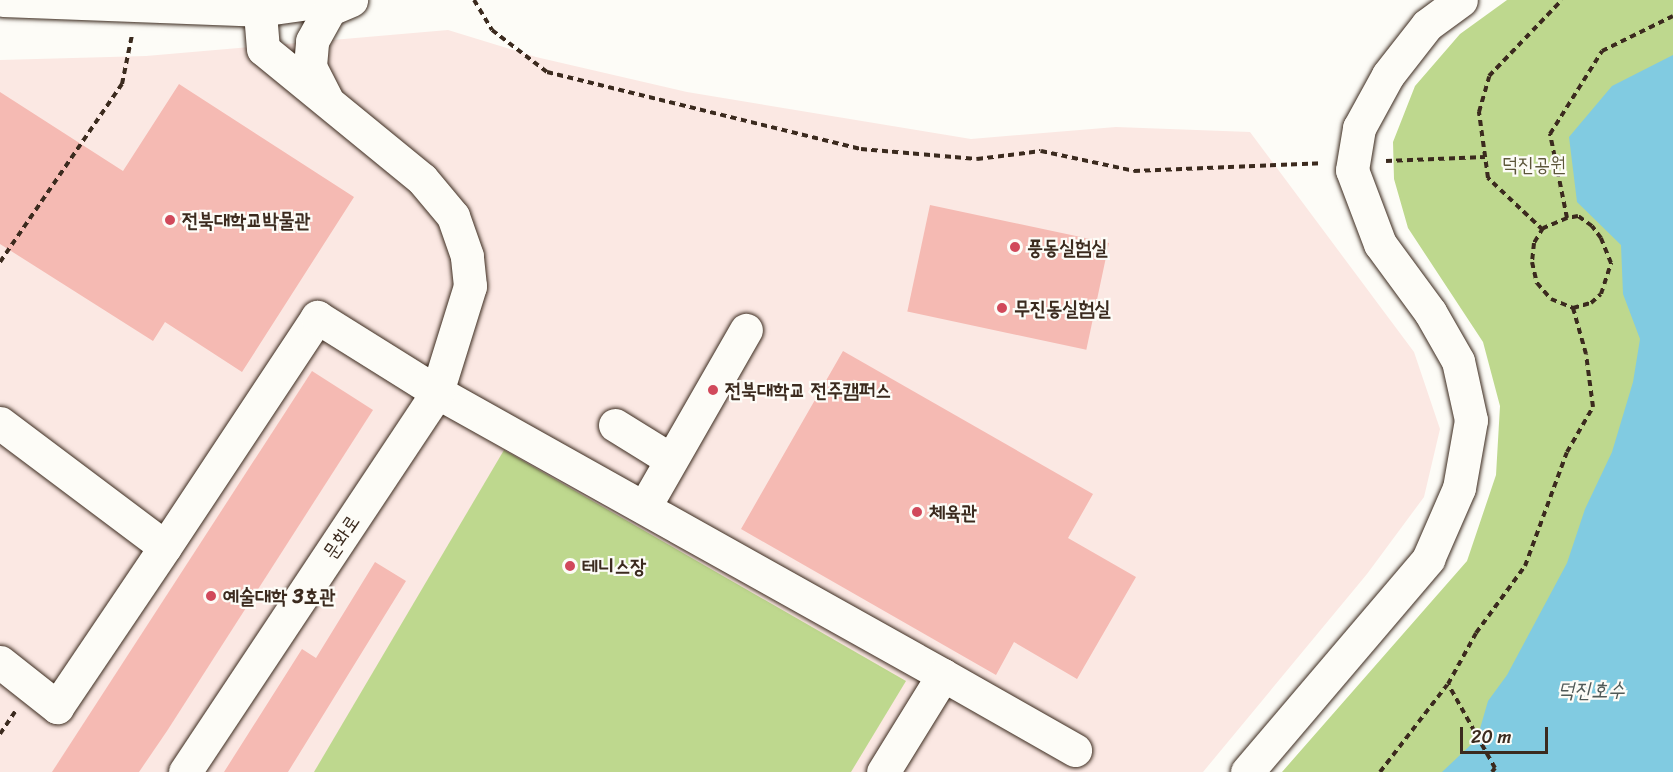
<!DOCTYPE html>
<html>
<head>
<meta charset="utf-8">
<style>
	body { margin:0 }
	#map { position:relative; width:1673px; height:772px; overflow:hidden; background:#fdfcf7; font-family:Sriracha,"Poor Story",sans-serif }
	div>[style] { position:absolute }
	[style*='--x'] { left:calc(var(--x)*1px); top:calc(var(--y)*1px); width:calc(var(--w)*1px); rotate:calc(var(--a)*1deg) }
	.built>* { inset:0; background:#fbe8e3 }
	.green>* { inset:0; background:#bed88e }
	.water>* { inset:0; background:#81cbe1 }
	.building>* { inset:0; background:#f5bab3; transform-origin:0 0 }
	.path>* { height:4px; margin-top:-2px; transform-origin:0; background:repeating-linear-gradient(90deg,#3b2a1e 0 6px,transparent 0 10.5px) }
	.roads { filter:drop-shadow(0 0 2px #3b2a1e) drop-shadow(0 0 2px #3b2a1e) }
	.minor>* { height:33px; margin:-16.5px; padding:0 16.5px; transform-origin:16.5px; border-radius:16.5px; background:#fdfcf7 }
	.dots>* { width:16px; height:16px; translate:-50% -50%; box-sizing:border-box; border:3px solid #fdfcf7; border-radius:50% }
	span { translate:-50% -50%; white-space:nowrap; text-align:center; line-height:1.15; -webkit-text-stroke:4.5px #fdfcf7; paint-order:stroke }
	.park-label { font-size:20px; color:#5c563a }
	.poi-label { font-size:20px; color:#3b2a1e; font-weight:700 }
	.left { translate:0 -50%; text-align:left }
	.street-label { font-size:20px; color:#3b2a1e }
	.water-label { font-size:21px; color:#505a58; font-style:italic }
	.scale { position:absolute; left:1460px; top:727px; width:88px; height:27px; box-sizing:border-box; border:3px solid #3b2a1e; border-top:0; padding-left:8px; font-size:18px; line-height:21px; white-space:nowrap; color:#3b2a1e; -webkit-text-stroke:4px #fdfcf7; paint-order:stroke }
</style>
</head>
<body>
<div id="map">
	<div class="built">
		<i style="clip-path:polygon(448px 30px,536px 57px,687px 92px,971px 139px,1116px 127px,1250px 132px,1414px 352px,1440px 429px,1424px 497px,1367px 574px,1203px 772px,0 772px,0 60px,146px 56px)"></i>
	</div>
	<div class="green">
		<i style="clip-path:polygon(1507px 0,1673px 0,1673px 772px,1282px 772px,1467px 561px,1496px 475px,1500px 406px,1483px 342px,1408px 228px,1394px 179px,1393px 142px,1415px 86px,1460px 34px)"></i>
		<i style="clip-path:polygon(504px 450px,906px 681px,851px 772px,314px 772px)"></i>
	</div>
	<div class="water">
		<i style="clip-path:polygon(1673px 55px,1673px 772px,1442px 772px,1477px 739px,1488px 701px,1507px 675px,1567px 563px,1585px 509px,1612px 452px,1633px 382px,1640px 339px,1623px 294px,1621px 245px,1577px 202px,1569px 137px,1612px 86px)"></i>
	</div>
	<div class="building">
		<i style="clip-path:polygon(179px 84px,354px 197px,242px 372px,165px 322px,153px 341px,0 244px,0 92px,123px 171px)"></i>
		<i style="left:930px;top:205px;width:183px;height:109px;rotate:12deg"></i>
		<i style="clip-path:polygon(843px 351px,1093px 494px,1068px 538px,1136px 577px,1077px 679px,1014px 642px,996px 675px,741px 529px)"></i>
		<i style="clip-path:polygon(312px 371px,373px 410px,167px 731px,139px 772px,52px 772px)"></i>
		<i style="clip-path:polygon(375px 562px,406px 581px,288px 772px,224px 772px,302px 649px,316px 658px)"></i>
	</div>
	<div class="path">
		<i style="--x:474;--y:0;--w:35;--a:59"></i>
		<i style="--x:492;--y:30;--w:69;--a:37.4"></i>
		<i style="--x:547;--y:72;--w:323;--a:13.8"></i>
		<i style="--x:861;--y:149;--w:116;--a:4.9"></i>
		<i style="--x:977;--y:159;--w:64;--a:-7.1"></i>
		<i style="--x:1041;--y:151;--w:95;--a:12.1"></i>
		<i style="--x:1134;--y:171;--w:188;--a:-2.4"></i>
		<i style="--x:1386;--y:161;--w:99;--a:-2.3"></i>
		<i style="--x:1567;--y:218;--w:26;--a:157"></i>
		<i style="--x:1543;--y:228;--w:17;--a:121"></i>
		<i style="--x:1534;--y:243;--w:19;--a:96"></i>
		<i style="--x:1532;--y:262;--w:22;--a:77"></i>
		<i style="--x:1537;--y:283;--w:21;--a:49"></i>
		<i style="--x:1551;--y:299;--w:24;--a:22"></i>
		<i style="--x:1573;--y:308;--w:19;--a:-16"></i>
		<i style="--x:1591;--y:303;--w:13;--a:-42"></i>
		<i style="--x:1601;--y:294;--w:33;--a:-72"></i>
		<i style="--x:1611;--y:263;--w:27;--a:-112"></i>
		<i style="--x:1601;--y:238;--w:15;--a:-127"></i>
		<i style="--x:1592;--y:226;--w:17;--a:-144"></i>
		<i style="--x:1578;--y:216;--w:11;--a:170"></i>
		<i style="--x:1567;--y:218;--w:86;--a:-101.4"></i>
		<i style="--x:1550;--y:134;--w:98;--a:-57.9"></i>
		<i style="--x:1602;--y:51;--w:79;--a:-26.2"></i>
		<i style="--x:1543;--y:230;--w:76;--a:-136.6"></i>
		<i style="--x:1488;--y:178;--w:67;--a:-97.8"></i>
		<i style="--x:1479;--y:112;--w:37;--a:-74"></i>
		<i style="--x:1489;--y:76;--w:105;--a:-46.2"></i>
		<i style="--x:0;--y:262;--w:216;--a:-55.6"></i>
		<i style="--x:122;--y:84;--w:50;--a:-78.5"></i>
		<i style="--x:0;--y:734;--w:27;--a:-56"></i>
		<i style="--x:1380;--y:772;--w:110;--a:-52.4"></i>
		<i style="--x:1492;--y:772;--w:5;--a:-53"></i>
		<i style="--x:1495;--y:768;--w:96;--a:-119.2"></i>
		<i style="--x:1448;--y:684;--w:58;--a:-61.2"></i>
		<i style="--x:1476;--y:633;--w:83;--a:-53.8"></i>
		<i style="--x:1525;--y:566;--w:121;--a:-69.8"></i>
		<i style="--x:1567;--y:452;--w:52;--a:-60"></i>
		<i style="--x:1593;--y:407;--w:53;--a:-97.5"></i>
		<i style="--x:1586;--y:354;--w:48;--a:-105.8"></i>
	</div>
	<div class="roads">
		<div class="minor">
			<i style="--x:3;--y:0;--w:256;--a:2.2"></i>
			<i style="--x:259;--y:10;--w:72;--a:-8"></i>
			<i style="--x:326;--y:98;--w:36;--a:-117"></i>
			<i style="--x:310;--y:66;--w:25;--a:-85"></i>
			<i style="--x:312;--y:41;--w:37;--a:-61"></i>
			<i style="--x:330;--y:9;--w:23;--a:-23"></i>
			<i style="--x:0;--y:423;--w:206;--a:36.9"></i>
			<i style="--x:165;--y:547;--w:276;--a:-56.5"></i>
			<i style="--x:317;--y:317;--w:142;--a:32"></i>
			<i style="--x:437;--y:392;--w:580;--a:29.22"></i>
			<i style="--x:943;--y:675;--w:114;--a:121.7"></i>
			<i style="--x:615;--y:425;--w:65;--a:31.7"></i>
			<i style="--x:645;--y:506;--w:203;--a:-60.2"></i>
			<i style="--x:0;--y:662;--w:73;--a:38.3"></i>
			<i style="--x:57;--y:707;--w:193;--a:-56"></i>
			<i style="--x:943;--y:675;--w:152;--a:29.6"></i>
			<i style="--x:185;--y:772;--w:456;--a:-56.4"></i>
			<i style="--x:437;--y:392;--w:111;--a:-72.7"></i>
			<i style="--x:470;--y:286;--w:30;--a:-96"></i>
			<i style="--x:467;--y:256;--w:42;--a:-109.3"></i>
			<i style="--x:453;--y:216;--w:48;--a:-130"></i>
			<i style="--x:422;--y:179;--w:205;--a:-140.7"></i>
			<i style="--x:263;--y:49;--w:49;--a:-94.7"></i>
			<i style="--x:1247;--y:772;--w:280;--a:-49.6"></i>
			<i style="--x:1428;--y:559;--w:77;--a:-66.4"></i>
			<i style="--x:1459;--y:488;--w:69;--a:-80"></i>
			<i style="--x:1471;--y:420;--w:60;--a:-102.4"></i>
			<i style="--x:1458;--y:361;--w:56;--a:-119.7"></i>
			<i style="--x:1430;--y:312;--w:84;--a:-126.3"></i>
			<i style="--x:1380;--y:244;--w:79;--a:-110.7"></i>
			<i style="--x:1352;--y:170;--w:43;--a:-80.5"></i>
			<i style="--x:1359;--y:128;--w:60;--a:-61.3"></i>
			<i style="--x:1388;--y:75;--w:63;--a:-52"></i>
			<i style="--x:1427;--y:25;--w:42;--a:-36.3"></i>
		</div>
	</div>
	<div class="dots">
		<i style="left:170px;top:220px;background:#d1495b"></i>
		<i style="left:1015px;top:247px;background:#d1495b"></i>
		<i style="left:1002px;top:308px;background:#d1495b"></i>
		<i style="left:713px;top:390px;background:#d1495b"></i>
		<i style="left:917px;top:512px;background:#d1495b"></i>
		<i style="left:570px;top:566px;background:#d1495b"></i>
		<i style="left:211px;top:596px;background:#d1495b"></i>
	</div>
	<div class="park-label">
		<span style="left:1534px;top:164px">덕진공원</span>
	</div>
	<div class="poi-label">
		<span class="left" style="left:182px;top:220px">전북대학교박물관</span>
		<span class="left" style="left:1027px;top:247px">풍동실험실</span>
		<span class="left" style="left:1014px;top:308px">무진동실험실</span>
		<span class="left" style="left:725px;top:390px">전북대학교 전주캠퍼스</span>
		<span class="left" style="left:929px;top:512px">체육관</span>
		<span class="left" style="left:582px;top:566px">테니스장</span>
		<span class="left" style="left:223px;top:596px">예술대학 3호관</span>
	</div>
	<div class="street-label">
		<span style="left:341px;top:537px;rotate:-56deg">문화로</span>
	</div>
	<div class="water-label">
		<span style="left:1591px;top:690px">덕진호수</span>
	</div>
	<div class="scale">20 m</div>
</div>
</body>
</html>
